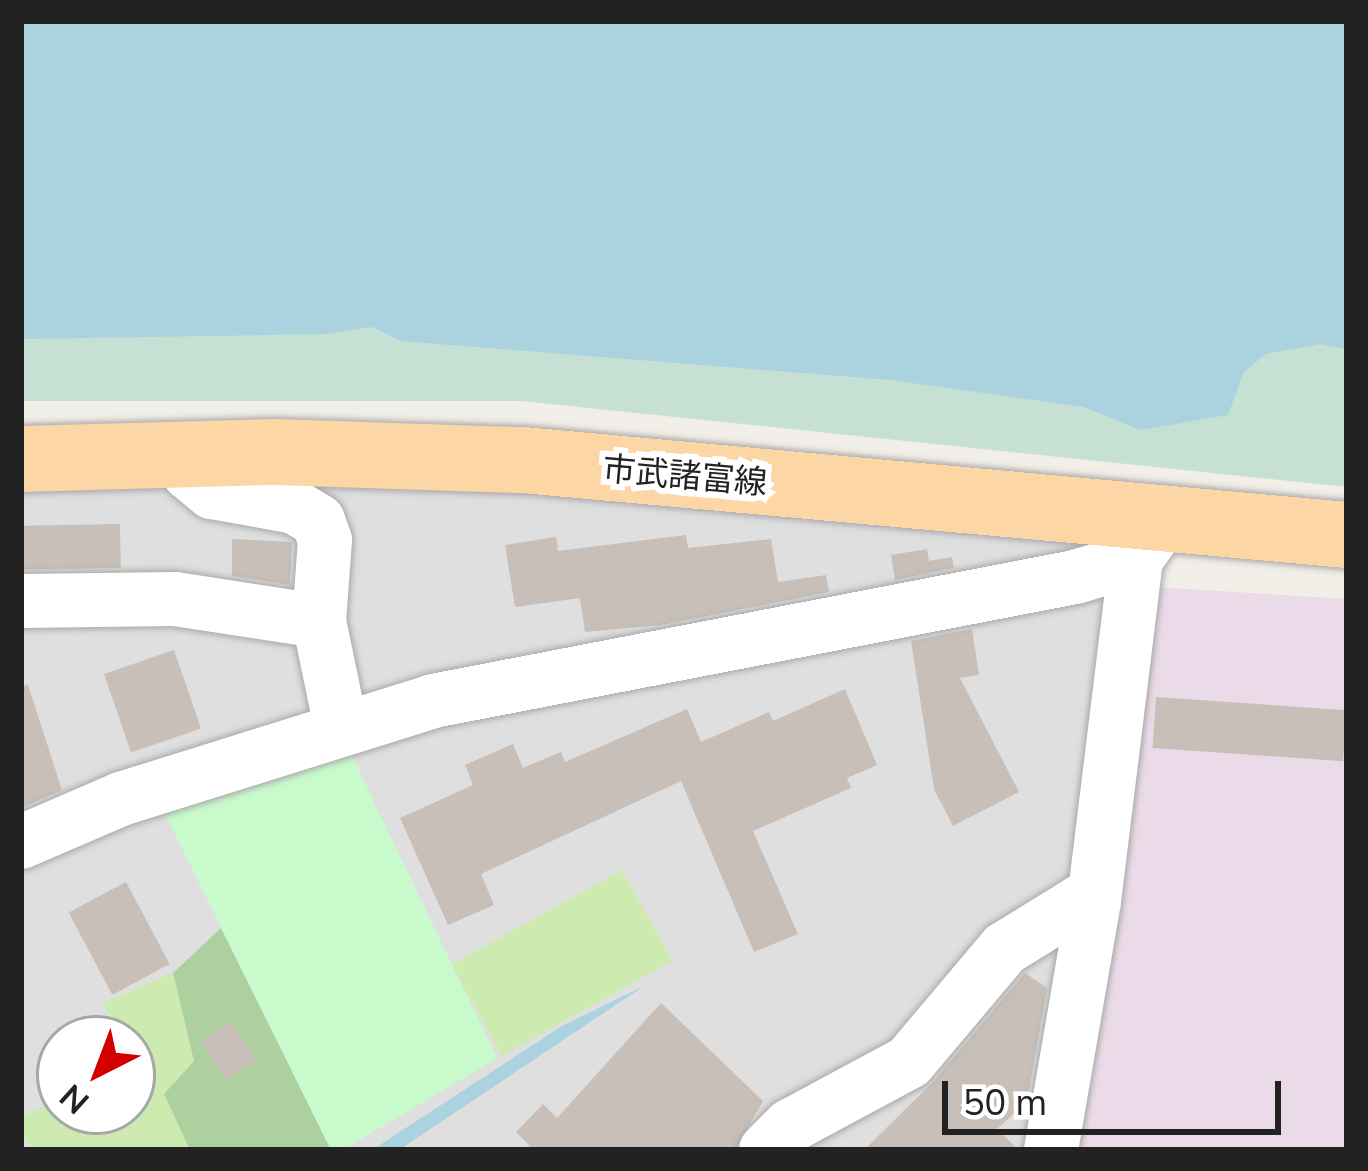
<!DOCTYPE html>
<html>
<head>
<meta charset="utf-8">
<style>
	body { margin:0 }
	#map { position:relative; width:1368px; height:1171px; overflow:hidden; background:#f2efe9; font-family:Mulish,"Noto Sans JP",sans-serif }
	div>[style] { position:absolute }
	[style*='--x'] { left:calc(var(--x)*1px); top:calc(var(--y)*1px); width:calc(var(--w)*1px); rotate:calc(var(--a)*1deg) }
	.residential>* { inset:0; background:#e0dfdf }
	.industrial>* { inset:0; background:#ebdbe8 }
	.grass>* { inset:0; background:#cdebb0; transform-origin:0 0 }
	.forest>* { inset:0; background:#add19e }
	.wetland>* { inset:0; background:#c6e0d4 }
	.park>* { inset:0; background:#c8facc }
	.water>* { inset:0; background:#aad3df }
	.building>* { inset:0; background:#c7bfb8; transform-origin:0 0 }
	.roads { filter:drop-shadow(0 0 3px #a9a9a9) drop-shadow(0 0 3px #a9a9a9) }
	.minor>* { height:54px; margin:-27px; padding:0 27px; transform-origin:27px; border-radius:27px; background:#fff }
	.major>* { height:66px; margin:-33px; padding:0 33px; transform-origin:33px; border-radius:33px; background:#fcd6a4 }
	span { translate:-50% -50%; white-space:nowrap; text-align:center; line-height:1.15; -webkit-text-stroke:12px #fff; paint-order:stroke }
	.street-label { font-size:33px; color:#222 }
	.frame { position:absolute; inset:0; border:24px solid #222; pointer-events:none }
	.north { position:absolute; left:36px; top:1015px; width:120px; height:120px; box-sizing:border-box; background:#fff; border:3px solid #a7a7a7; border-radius:50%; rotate:222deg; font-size:33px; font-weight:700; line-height:48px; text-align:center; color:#222 }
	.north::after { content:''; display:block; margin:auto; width:42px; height:54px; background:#d40000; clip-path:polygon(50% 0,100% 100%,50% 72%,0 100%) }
	.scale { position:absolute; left:942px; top:1081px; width:339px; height:54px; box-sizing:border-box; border:6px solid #222; border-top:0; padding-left:15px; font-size:36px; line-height:42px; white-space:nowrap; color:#222; -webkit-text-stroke:9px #fff; paint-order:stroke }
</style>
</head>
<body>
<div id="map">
	<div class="residential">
		<i style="clip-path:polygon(evenodd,549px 485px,1108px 542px,1118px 608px,1041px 1150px,21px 1150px,21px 486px,549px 485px,60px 1039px,132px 1039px,132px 1111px,60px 1111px,60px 1039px)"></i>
	</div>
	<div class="industrial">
		<i style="clip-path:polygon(1154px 587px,1347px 599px,1347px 1150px,1066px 1150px)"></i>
	</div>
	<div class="grass">
		<i style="left:622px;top:870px;width:104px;height:195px;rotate:61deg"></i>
		<i style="clip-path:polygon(173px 973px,194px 1061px,164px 1095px,190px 1150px,32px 1150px,21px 1133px,21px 1118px,60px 1097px,60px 1111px,132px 1111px,132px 1039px,123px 1039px,102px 1003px)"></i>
	</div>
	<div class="forest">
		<i style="clip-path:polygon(221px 928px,331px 1150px,190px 1150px,164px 1094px,194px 1061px,173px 973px)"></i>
	</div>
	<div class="wetland">
		<i style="clip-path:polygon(21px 228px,1347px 284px,1347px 487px,521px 401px,21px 401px)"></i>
	</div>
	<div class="park">
		<i style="clip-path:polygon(349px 750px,497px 1058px,343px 1150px,331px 1150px,161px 806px)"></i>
	</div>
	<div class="water">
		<i style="clip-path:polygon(21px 21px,1347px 21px,1347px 349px,1321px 344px,1266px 354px,1244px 372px,1228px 415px,1140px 430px,1084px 407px,890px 380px,401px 341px,372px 327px,327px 334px,21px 339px)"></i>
		<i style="clip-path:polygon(644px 986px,399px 1150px,372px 1150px,562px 1026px)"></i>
	</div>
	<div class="building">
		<i style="left:120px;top:524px;width:44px;height:99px;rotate:89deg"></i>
		<i style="clip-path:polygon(686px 535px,688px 548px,771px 539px,778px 582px,826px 575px,829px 592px,661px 625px,585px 632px,580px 598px,515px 607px,505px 545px,556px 537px,558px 551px)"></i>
		<i style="clip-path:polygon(232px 539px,292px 542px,290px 585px,232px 576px)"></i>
		<i style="clip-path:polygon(927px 549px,929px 561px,952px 557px,954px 568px,895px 580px,891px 555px)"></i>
		<i style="clip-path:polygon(972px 629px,979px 675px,960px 678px,1019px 792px,953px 826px,934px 789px,911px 641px)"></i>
		<i style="left:174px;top:650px;width:83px;height:74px;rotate:71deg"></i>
		<i style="clip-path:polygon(28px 685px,62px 790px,21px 808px,21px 686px)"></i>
		<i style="clip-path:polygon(845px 689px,877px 765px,847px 778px,851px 788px,753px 831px,798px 934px,754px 952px,681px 781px,481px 874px,494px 905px,448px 925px,400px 818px,473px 785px,465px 765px,513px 744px,523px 768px,561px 752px,565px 762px,687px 709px,701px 742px,769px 712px,773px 721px)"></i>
		<i style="left:1156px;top:697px;width:191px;height:51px;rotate:4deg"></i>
		<i style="left:126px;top:882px;width:93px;height:65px;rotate:62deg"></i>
		<i style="clip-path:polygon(1025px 973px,1047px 988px,1027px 1102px,997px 1129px,1019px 1150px,864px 1150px,933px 1082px)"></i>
		<i style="clip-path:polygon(661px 1003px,763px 1101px,735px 1150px,525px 1150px,530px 1146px,516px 1132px,543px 1104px,557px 1118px)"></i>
		<i style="left:232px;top:1021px;width:47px;height:37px;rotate:58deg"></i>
	</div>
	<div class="roads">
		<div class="minor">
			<i style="--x:183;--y:455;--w:19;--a:72"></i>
			<i style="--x:189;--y:473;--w:30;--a:40"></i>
			<i style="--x:212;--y:492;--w:84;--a:10.2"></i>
			<i style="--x:295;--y:507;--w:27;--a:31"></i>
			<i style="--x:318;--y:521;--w:20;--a:70"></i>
			<i style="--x:325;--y:540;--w:81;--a:94.2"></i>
			<i style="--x:319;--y:621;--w:108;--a:78.3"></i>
			<i style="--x:21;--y:601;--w:154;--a:-0.7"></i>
			<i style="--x:175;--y:599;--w:146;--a:8.7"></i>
			<i style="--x:21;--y:842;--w:109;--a:-23.3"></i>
			<i style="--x:121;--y:799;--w:327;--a:-17.4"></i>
			<i style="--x:433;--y:701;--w:654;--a:-10.93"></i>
			<i style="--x:1075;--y:577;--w:64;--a:-16.4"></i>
			<i style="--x:1136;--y:559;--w:47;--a:-54.6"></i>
			<i style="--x:766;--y:1150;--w:34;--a:-45"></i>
			<i style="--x:790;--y:1126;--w:135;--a:-28.3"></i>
			<i style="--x:909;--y:1062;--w:148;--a:-49.9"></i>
			<i style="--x:1004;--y:949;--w:89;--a:-31.7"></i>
			<i style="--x:1080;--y:902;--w:14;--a:-4"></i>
			<i style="--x:1051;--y:1150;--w:253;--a:-80.2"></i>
			<i style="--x:1094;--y:901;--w:345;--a:-83"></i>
		</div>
		<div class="major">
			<i style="--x:21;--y:459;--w:255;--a:-1.6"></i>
			<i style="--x:276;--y:452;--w:247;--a:1.9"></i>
			<i style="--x:523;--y:460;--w:827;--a:5.2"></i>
		</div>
	</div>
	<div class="street-label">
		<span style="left:685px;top:475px;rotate:5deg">市武諸富線</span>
	</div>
	<div class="frame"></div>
	<div class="north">N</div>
	<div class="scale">50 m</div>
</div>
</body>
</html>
